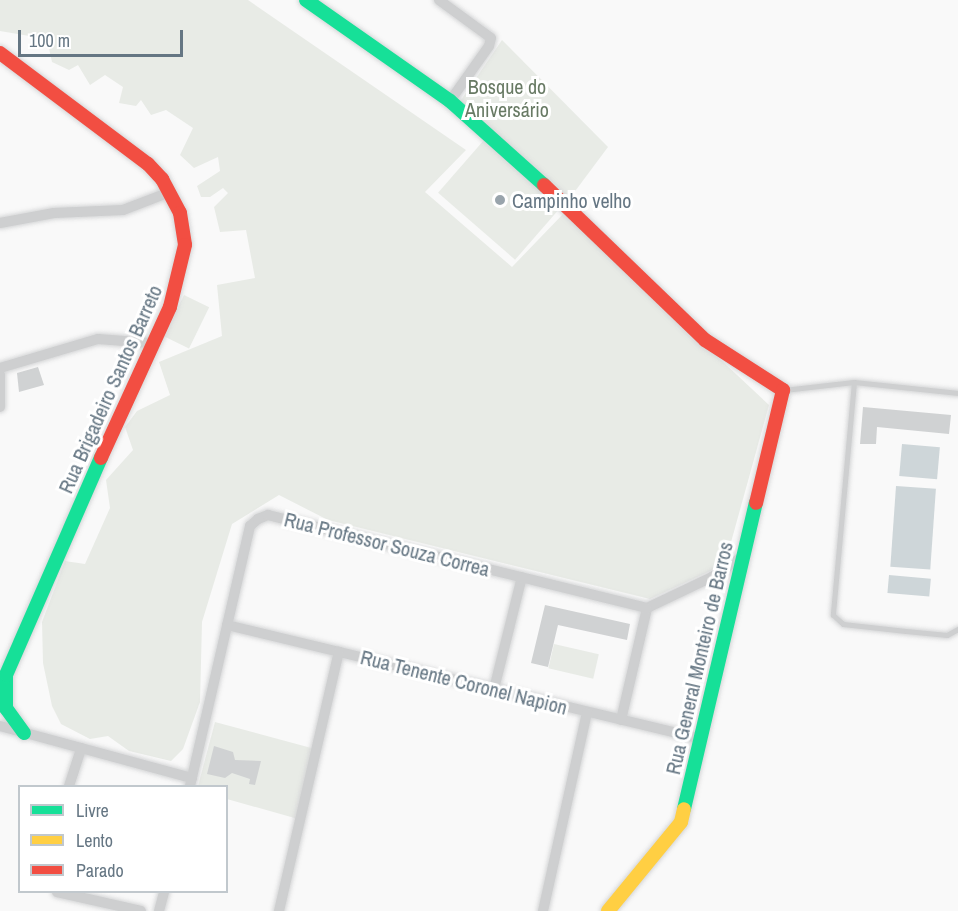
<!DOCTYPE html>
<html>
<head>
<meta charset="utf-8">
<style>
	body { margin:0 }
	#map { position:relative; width:958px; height:911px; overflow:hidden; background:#f9f9f9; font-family:"Archivo Narrow",sans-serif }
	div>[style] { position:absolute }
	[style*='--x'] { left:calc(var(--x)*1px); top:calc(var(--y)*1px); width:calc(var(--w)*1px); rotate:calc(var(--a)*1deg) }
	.green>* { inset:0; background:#e8ebe6; transform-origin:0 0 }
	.water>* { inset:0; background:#ced6d9; transform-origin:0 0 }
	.building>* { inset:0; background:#d0d2d3 }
	.roads { filter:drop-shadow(0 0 2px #d5d6d7) drop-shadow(0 0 2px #d5d6d7) }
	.lane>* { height:5px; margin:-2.5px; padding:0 2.5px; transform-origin:2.5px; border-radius:2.5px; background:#cecfd0 }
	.street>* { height:10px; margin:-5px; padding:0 5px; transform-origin:5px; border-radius:5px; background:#cecfd0 }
	.fast>* { height:14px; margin:-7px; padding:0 7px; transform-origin:7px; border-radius:7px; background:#16e098 }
	.slow>* { height:14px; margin:-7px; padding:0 7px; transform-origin:7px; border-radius:7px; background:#ffcf43 }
	.jam>* { height:14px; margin:-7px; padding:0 7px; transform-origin:7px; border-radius:7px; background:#f24e42 }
	.dots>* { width:16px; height:16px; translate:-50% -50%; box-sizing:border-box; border:3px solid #fff; border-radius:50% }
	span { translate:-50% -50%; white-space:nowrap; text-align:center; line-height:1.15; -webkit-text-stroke:6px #fff; paint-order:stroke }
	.park-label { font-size:20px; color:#687a64 }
	.poi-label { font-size:20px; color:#657683 }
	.left { translate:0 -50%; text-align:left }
	.street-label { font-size:20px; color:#657683 }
	.legend { position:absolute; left:18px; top:785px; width:210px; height:108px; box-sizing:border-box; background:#fff; border:2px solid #c1c8cd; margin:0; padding:8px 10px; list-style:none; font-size:18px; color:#657683 }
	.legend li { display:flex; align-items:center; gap:12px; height:30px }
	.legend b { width:30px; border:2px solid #c1c8cd }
	.scale { position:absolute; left:18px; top:30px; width:165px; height:27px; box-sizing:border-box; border:3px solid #657683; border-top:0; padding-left:8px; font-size:18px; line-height:21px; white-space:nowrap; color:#657683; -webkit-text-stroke:4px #fff; paint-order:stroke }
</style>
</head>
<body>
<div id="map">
	<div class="green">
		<i style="clip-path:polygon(0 0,248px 0,466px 150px,425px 192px,512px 267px,564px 213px,769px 405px,725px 564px,650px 599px,328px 520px,279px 495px,232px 524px,202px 622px,200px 702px,183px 749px,171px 761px,129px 751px,108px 736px,90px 739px,61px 724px,52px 706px,43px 663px,42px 622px,65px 561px,85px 564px,110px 508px,106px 480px,133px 450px,125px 427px,137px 411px,170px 395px,159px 362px,222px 336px,217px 285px,255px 278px,246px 230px,220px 232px,214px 207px,228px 193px,223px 188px,210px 197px,201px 197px,197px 186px,220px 171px,218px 157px,194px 168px,180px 155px,193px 128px,166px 110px,151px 115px,141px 100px,136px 106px,119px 103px,123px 87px,105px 75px,90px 85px,78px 65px,69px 70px,52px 62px,47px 39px,0 31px)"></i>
		<i style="clip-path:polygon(502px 40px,608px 147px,567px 202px,459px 103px)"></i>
		<i style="left:484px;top:140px;width:102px;height:70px;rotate:41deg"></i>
		<i style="left:184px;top:295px;width:28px;height:46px;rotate:26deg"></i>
		<i style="left:554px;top:644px;width:46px;height:25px;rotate:13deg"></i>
		<i style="clip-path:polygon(215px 722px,315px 749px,298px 819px,227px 799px,226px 786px,198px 786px)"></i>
	</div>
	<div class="water">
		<i style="left:902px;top:444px;width:38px;height:32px;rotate:5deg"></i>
		<i style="left:896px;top:486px;width:40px;height:81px;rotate:4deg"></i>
		<i style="left:889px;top:575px;width:42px;height:18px;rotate:5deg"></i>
	</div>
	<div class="building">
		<i style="clip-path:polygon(38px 367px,44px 385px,19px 392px,17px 373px)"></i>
		<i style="clip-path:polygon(863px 407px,951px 415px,949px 434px,877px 427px,876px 444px,860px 444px)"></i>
		<i style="clip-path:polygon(545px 605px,630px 624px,627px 640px,558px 625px,548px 667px,531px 663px)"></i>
		<i style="clip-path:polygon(214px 746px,233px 752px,235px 760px,261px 761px,255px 785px,249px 784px,250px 779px,232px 773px,225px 778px,207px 774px)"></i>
	</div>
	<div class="roads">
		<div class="lane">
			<i style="--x:854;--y:382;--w:234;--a:95.2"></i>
			<i style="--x:833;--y:615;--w:13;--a:42"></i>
			<i style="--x:843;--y:624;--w:63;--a:6.3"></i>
			<i style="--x:906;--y:631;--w:41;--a:5.6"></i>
			<i style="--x:947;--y:635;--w:13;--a:-29"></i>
			<i style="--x:784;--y:390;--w:70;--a:-6.5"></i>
			<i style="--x:854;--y:382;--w:105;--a:6"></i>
		</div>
		<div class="street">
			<i style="--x:439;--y:0;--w:64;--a:36.2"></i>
			<i style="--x:491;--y:38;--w:8;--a:104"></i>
			<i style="--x:489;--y:46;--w:67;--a:125.3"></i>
			<i style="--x:0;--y:223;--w:55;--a:-10.5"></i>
			<i style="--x:54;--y:213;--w:69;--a:-2.5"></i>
			<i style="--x:123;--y:210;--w:50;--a:-21"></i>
			<i style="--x:0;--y:368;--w:102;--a:-16.5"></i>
			<i style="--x:98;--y:339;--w:53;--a:4.3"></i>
			<i style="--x:0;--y:375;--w:32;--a:90"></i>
			<i style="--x:227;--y:625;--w:488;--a:13.5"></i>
			<i style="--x:494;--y:689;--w:115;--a:-76"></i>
			<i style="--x:621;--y:720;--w:115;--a:-76.9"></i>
			<i style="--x:647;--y:608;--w:72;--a:-25.5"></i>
			<i style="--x:712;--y:577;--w:37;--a:-34"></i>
			<i style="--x:0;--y:726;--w:199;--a:15.2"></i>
			<i style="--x:69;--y:786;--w:40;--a:-72"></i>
			<i style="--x:190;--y:786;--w:267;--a:-77"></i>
			<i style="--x:250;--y:526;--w:11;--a:-41"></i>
			<i style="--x:258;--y:519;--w:11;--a:-22"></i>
			<i style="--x:268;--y:515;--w:390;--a:13.8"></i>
			<i style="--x:57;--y:892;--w:86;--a:12.7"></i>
			<i style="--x:159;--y:911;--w:20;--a:-75"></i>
			<i style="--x:279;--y:911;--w:266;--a:-77"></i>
			<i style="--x:543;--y:911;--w:203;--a:-77.5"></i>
		</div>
		<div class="fast">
			<i style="--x:306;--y:0;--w:176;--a:35"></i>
			<i style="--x:450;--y:101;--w:126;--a:41.8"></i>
			<i style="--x:24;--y:733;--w:31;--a:-126"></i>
			<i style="--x:6;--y:708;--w:33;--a:-90"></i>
			<i style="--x:6;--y:675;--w:237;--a:-66.4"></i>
			<i style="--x:684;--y:809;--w:314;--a:-76.8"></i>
		</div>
		<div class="slow">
			<i style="--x:608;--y:911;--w:115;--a:-50.6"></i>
			<i style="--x:681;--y:822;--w:13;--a:-77"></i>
		</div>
		<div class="jam">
			<i style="--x:0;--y:53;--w:185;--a:36.9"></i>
			<i style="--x:148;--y:164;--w:21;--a:47"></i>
			<i style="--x:162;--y:179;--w:38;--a:62"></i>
			<i style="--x:180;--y:213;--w:32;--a:81"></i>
			<i style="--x:185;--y:245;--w:64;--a:103.6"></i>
			<i style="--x:170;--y:307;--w:166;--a:114.6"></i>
			<i style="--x:544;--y:185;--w:223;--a:43.9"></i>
			<i style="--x:705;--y:340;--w:93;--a:32.7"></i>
			<i style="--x:783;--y:390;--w:116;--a:103.4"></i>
		</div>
	</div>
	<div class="dots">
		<i style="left:500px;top:200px;background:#99a4ac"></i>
	</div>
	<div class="park-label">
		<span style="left:507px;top:98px">Bosque do<br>Aniversário</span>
	</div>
	<div class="poi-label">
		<span class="left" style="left:512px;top:200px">Campinho velho</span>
	</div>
	<div class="street-label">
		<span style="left:110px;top:389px;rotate:-66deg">Rua Brigadeiro Santos Barreto</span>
		<span style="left:387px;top:544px;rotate:14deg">Rua Professor Souza Correa</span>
		<span style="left:699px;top:658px;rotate:-77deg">Rua General Monteiro de Barros</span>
		<span style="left:464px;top:682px;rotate:14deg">Rua Tenente Coronel Napion</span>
	</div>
	<ul class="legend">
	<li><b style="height:8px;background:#16e098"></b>Livre</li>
	<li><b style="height:8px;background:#ffcf43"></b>Lento</li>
	<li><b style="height:8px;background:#f24e42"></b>Parado</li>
	</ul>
	<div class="scale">100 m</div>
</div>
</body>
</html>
